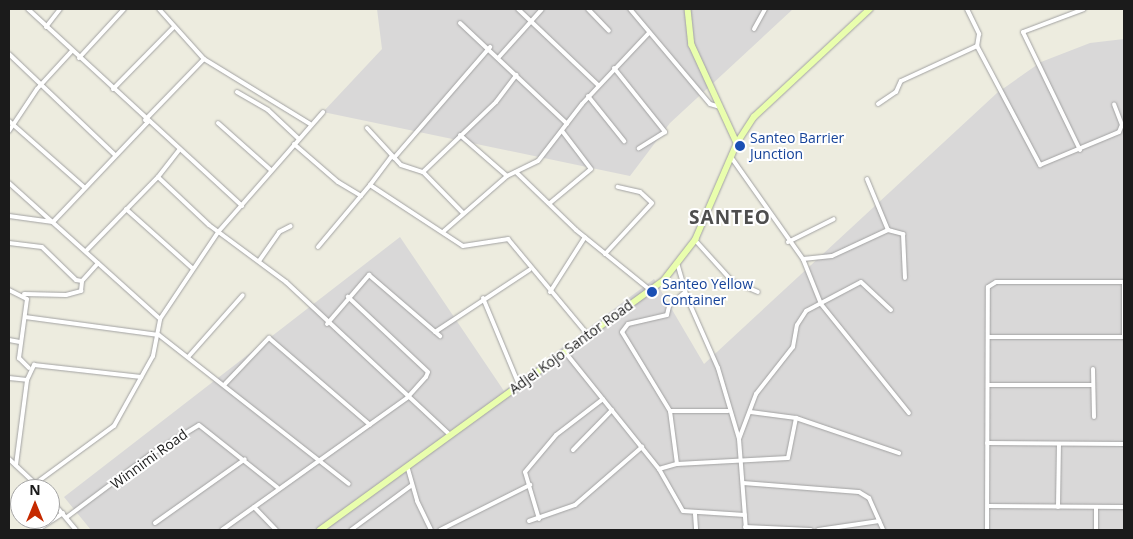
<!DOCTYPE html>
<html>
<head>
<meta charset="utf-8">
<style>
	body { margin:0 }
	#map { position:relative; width:1133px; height:539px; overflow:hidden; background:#edecdf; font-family:"Open Sans",sans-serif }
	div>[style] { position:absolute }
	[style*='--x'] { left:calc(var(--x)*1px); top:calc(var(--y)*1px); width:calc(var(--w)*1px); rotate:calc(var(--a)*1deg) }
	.residential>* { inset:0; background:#d9d8d8 }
	.roads { filter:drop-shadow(0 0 1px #a2a2a2) drop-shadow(0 0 1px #a2a2a2) }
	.street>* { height:4px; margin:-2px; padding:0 2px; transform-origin:2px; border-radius:2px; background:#fff }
	.secondary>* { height:5.5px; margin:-2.75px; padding:0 2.75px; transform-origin:2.75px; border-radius:2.75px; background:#e9fead }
	.dots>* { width:14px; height:14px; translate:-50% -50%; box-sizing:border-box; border:2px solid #fff; border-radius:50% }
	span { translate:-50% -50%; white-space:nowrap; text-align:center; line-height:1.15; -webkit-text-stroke:4px #fff; paint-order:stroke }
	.transit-label { font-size:14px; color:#164399 }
	.left { translate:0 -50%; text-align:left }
	.street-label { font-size:14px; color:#1b1b1b }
	.district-label { font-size:19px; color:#4e4e4e; font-weight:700; letter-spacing:1px }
	.frame { position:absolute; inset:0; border:10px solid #1b1b1b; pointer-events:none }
	.north { position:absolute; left:10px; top:479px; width:50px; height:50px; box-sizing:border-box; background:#fff; border:1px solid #a4a4a4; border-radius:50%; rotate:0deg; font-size:14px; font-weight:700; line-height:20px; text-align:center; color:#1b1b1b }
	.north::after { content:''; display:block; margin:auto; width:18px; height:22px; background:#c52a00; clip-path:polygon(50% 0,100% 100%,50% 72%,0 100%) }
</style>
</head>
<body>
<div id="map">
	<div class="residential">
		<i style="clip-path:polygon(377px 9px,793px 9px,670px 123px,630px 176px,323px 112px,382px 49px)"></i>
		<i style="clip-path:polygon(1124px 39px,1124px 530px,91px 530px,64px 497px,400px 237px,504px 391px,654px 279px,704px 364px,997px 93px,1041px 62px,1090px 43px)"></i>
	</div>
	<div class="roads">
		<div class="street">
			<i style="--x:28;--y:9;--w:291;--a:42.6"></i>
			<i style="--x:159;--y:9;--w:67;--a:48"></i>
			<i style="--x:204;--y:59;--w:124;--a:31.5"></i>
			<i style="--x:518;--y:9;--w:110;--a:43.5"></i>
			<i style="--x:588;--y:9;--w:30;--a:46"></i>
			<i style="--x:630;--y:9;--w:124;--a:49.9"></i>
			<i style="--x:710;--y:104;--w:10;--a:17"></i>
			<i style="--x:967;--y:9;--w:28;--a:64"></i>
			<i style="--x:979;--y:34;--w:12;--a:99"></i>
			<i style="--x:977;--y:46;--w:135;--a:62.1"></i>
			<i style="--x:1040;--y:165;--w:86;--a:-22.7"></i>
			<i style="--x:1119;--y:132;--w:8;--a:-67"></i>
			<i style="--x:1122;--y:125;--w:22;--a:-111"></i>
			<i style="--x:460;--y:23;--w:147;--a:43.3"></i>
			<i style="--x:46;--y:27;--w:23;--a:-52"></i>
			<i style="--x:754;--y:29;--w:23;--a:-61"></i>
			<i style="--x:9;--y:54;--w:146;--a:43.6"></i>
			<i style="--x:499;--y:57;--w:64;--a:-48.1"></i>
			<i style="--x:79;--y:58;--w:67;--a:-47.4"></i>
			<i style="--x:614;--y:68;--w:82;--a:51.4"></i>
			<i style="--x:665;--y:132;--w:31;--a:148"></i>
			<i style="--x:113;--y:89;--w:87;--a:-45.5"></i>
			<i style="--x:237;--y:92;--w:36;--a:30"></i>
			<i style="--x:268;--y:110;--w:42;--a:43.1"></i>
			<i style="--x:588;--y:96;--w:58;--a:51.3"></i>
			<i style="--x:878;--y:104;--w:22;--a:-34"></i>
			<i style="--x:896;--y:92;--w:12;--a:-66"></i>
			<i style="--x:901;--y:81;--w:84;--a:-24.7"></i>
			<i style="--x:145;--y:120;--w:85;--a:-46"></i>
			<i style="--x:9;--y:121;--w:101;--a:41.4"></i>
			<i style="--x:218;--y:123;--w:71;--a:41.6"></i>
			<i style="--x:367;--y:128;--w:50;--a:47.4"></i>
			<i style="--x:401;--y:165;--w:23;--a:18"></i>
			<i style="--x:9;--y:131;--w:50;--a:-56.3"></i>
			<i style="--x:37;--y:89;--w:52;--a:-47.4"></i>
			<i style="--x:460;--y:135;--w:62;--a:41.1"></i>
			<i style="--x:294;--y:144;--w:58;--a:40.8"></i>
			<i style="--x:338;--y:182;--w:27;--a:31"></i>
			<i style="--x:1080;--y:150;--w:131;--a:-115.8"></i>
			<i style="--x:1023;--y:32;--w:65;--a:-20.7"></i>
			<i style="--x:731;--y:157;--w:125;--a:54.8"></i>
			<i style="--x:803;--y:259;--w:48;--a:68.2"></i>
			<i style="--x:821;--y:304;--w:140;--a:51.1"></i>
			<i style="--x:394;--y:158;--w:147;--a:-49.1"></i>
			<i style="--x:516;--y:172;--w:83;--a:44"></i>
			<i style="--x:576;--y:230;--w:95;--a:39"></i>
			<i style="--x:158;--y:177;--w:34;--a:-52"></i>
			<i style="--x:9;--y:183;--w:203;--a:42"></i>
			<i style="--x:160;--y:319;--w:106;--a:-56.2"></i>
			<i style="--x:219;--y:231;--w:158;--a:-48.8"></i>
			<i style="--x:370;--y:185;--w:36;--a:-53"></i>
			<i style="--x:550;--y:203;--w:53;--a:-39.7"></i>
			<i style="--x:591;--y:169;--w:48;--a:-127.3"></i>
			<i style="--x:126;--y:209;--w:89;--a:41.8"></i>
			<i style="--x:463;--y:213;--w:57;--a:-134.3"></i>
			<i style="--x:423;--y:172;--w:101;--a:-43.8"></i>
			<i style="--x:496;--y:102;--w:34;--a:-53"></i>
			<i style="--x:9;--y:216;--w:44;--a:7.8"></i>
			<i style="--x:53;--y:222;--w:138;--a:-46.5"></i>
			<i style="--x:888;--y:230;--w:16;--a:15"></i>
			<i style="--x:903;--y:234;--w:44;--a:87.4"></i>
			<i style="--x:444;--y:231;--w:84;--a:-41.1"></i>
			<i style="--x:507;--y:176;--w:34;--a:-26"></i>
			<i style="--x:538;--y:161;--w:72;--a:-52.3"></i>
			<i style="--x:582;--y:104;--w:98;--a:-46.7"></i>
			<i style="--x:695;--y:240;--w:55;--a:47.9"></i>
			<i style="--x:732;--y:281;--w:28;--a:23"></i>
			<i style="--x:788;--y:242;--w:51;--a:-26.6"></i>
			<i style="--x:9;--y:243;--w:33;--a:7"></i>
			<i style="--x:42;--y:247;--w:47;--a:44.1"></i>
			<i style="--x:76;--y:280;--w:6;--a:9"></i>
			<i style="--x:82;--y:281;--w:24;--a:-48"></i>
			<i style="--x:318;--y:247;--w:81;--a:-50"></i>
			<i style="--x:370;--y:185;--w:111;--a:33.3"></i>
			<i style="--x:463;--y:246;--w:46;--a:-8.8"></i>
			<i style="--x:508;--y:239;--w:125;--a:50.2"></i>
			<i style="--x:86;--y:251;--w:103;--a:-45.8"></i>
			<i style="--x:158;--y:177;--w:70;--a:43.3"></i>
			<i style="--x:209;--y:225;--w:96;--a:36.5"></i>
			<i style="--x:286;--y:282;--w:224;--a:43"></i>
			<i style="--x:605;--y:254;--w:69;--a:-47.3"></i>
			<i style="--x:652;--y:203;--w:16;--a:-137"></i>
			<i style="--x:640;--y:192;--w:23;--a:-167"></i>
			<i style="--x:803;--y:259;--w:29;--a:-6"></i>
			<i style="--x:832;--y:256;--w:62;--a:-24.9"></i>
			<i style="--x:888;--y:230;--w:55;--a:-112.4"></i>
			<i style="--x:259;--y:261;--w:35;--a:-55"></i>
			<i style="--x:279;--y:232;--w:13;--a:-27"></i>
			<i style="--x:678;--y:266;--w:35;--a:74"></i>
			<i style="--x:688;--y:300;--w:74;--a:66.2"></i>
			<i style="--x:718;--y:368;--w:74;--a:73.5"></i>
			<i style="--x:739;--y:439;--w:91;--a:85.6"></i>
			<i style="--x:9;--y:290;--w:20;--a:27"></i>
			<i style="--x:27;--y:299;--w:60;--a:97.7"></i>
			<i style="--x:19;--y:358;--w:14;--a:45"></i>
			<i style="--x:550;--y:292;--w:65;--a:-57.5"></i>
			<i style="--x:24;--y:294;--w:42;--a:1.4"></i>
			<i style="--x:66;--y:295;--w:16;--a:-15"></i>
			<i style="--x:81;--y:291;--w:10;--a:-84"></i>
			<i style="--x:483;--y:298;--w:94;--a:67.5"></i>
			<i style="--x:25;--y:317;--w:135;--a:7.7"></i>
			<i style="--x:159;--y:335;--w:241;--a:38.1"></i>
			<i style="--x:327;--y:324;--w:65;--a:-49.4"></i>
			<i style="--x:369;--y:275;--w:94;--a:40.7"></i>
			<i style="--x:435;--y:332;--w:113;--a:-33.4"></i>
			<i style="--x:988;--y:337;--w:136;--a:0"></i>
			<i style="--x:1124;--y:337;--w:55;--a:-90"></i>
			<i style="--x:9;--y:340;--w:11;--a:10"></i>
			<i style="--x:565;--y:352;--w:150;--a:51.2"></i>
			<i style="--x:659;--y:469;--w:48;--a:60.3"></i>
			<i style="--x:683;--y:511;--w:62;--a:3.7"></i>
			<i style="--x:189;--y:356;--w:81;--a:-48.5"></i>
			<i style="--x:1093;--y:369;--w:48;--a:88.8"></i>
			<i style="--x:9;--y:378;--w:18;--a:6"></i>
			<i style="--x:27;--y:380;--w:17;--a:-65"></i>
			<i style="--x:34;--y:365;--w:108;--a:6.4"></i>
			<i style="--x:225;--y:384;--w:64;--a:-46.3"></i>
			<i style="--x:269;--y:338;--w:133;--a:40.7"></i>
			<i style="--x:988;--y:385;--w:105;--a:0"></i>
			<i style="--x:670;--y:411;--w:58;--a:0"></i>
			<i style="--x:796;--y:418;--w:109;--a:18.8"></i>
			<i style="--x:739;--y:439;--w:48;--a:-69.3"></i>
			<i style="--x:756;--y:394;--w:60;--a:-51.8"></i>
			<i style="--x:793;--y:347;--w:22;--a:-80"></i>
			<i style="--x:797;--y:325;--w:17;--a:-57"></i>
			<i style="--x:806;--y:311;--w:62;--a:-27.8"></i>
			<i style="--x:861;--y:282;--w:41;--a:43"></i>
			<i style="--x:987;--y:443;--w:137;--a:0.4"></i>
			<i style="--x:573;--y:450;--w:56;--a:-45.7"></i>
			<i style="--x:9;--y:459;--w:44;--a:43.2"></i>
			<i style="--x:677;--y:464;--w:111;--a:-3.1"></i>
			<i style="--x:788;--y:458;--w:41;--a:-78.7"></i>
			<i style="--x:796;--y:418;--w:46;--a:-172.6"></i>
			<i style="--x:16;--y:465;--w:86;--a:-82.6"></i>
			<i style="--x:408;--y:469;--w:33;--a:74"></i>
			<i style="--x:417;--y:501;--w:32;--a:64"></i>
			<i style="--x:659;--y:469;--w:19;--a:-16"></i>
			<i style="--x:677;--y:464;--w:53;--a:-97.5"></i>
			<i style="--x:670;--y:411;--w:92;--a:-121.3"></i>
			<i style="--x:622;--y:332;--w:10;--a:-53"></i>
			<i style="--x:628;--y:324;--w:40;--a:-13"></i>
			<i style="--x:667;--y:315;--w:9;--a:-77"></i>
			<i style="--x:669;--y:306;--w:21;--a:-41"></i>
			<i style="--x:36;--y:483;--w:97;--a:-36.2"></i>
			<i style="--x:114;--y:426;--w:80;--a:-60.9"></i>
			<i style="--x:153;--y:356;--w:38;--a:-79"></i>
			<i style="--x:743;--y:483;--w:116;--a:4.4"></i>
			<i style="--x:859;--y:492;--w:12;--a:31"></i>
			<i style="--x:869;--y:498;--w:35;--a:66"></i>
			<i style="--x:50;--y:499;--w:40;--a:50"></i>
			<i style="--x:988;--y:506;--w:136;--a:0.4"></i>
			<i style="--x:254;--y:507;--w:32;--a:46"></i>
			<i style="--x:1058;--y:507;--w:63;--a:-89.1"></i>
			<i style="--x:695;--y:514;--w:16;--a:86"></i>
			<i style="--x:67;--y:517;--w:104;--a:-36.8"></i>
			<i style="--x:150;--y:455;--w:57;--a:-31.5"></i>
			<i style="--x:199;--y:425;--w:100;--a:38.5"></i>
			<i style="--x:539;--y:519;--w:49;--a:-106.6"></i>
			<i style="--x:525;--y:472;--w:48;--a:-50"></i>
			<i style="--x:556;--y:435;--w:59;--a:-37.5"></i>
			<i style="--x:529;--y:521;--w:49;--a:-19.2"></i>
			<i style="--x:575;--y:505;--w:89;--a:-40.9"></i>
			<i style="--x:155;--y:523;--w:110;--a:-35.4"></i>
			<i style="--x:745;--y:527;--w:66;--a:2.6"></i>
			<i style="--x:37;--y:530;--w:31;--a:-33"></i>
			<i style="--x:222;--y:530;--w:227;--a:-35.5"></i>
			<i style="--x:407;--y:398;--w:28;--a:-48"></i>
			<i style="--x:426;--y:377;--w:5;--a:-68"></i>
			<i style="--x:428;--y:372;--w:110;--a:-136.8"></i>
			<i style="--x:351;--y:530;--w:76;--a:-36.4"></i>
			<i style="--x:440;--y:530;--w:101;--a:-26.6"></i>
			<i style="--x:818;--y:530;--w:62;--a:-8.4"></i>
			<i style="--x:987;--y:530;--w:243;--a:-89.8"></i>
			<i style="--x:988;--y:287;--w:9;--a:-32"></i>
			<i style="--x:996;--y:282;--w:128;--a:0"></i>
			<i style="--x:1096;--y:530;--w:23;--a:-90"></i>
		</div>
		<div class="secondary">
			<i style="--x:688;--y:9;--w:36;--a:84"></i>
			<i style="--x:692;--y:45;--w:108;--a:65.3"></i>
			<i style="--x:320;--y:530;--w:425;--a:-36"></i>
			<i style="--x:664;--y:280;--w:51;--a:-52.2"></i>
			<i style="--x:695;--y:240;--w:106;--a:-66.6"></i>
			<i style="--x:737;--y:143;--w:31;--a:-57"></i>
			<i style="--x:754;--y:117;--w:158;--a:-43"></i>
		</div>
	</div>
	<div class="dots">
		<i style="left:740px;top:146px;background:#1a4fb4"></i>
		<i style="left:652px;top:292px;background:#1a4fb4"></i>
	</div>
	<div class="transit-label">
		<span class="left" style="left:750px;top:146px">Santeo Barrier<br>Junction</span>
		<span class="left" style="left:662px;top:292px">Santeo Yellow<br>Container</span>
	</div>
	<div class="street-label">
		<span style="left:571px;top:347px;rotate:-36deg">Adjei Kojo Santor Road</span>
		<span style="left:149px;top:459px;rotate:-36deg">Winnimi Road</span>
	</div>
	<div class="district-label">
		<span style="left:730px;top:218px">SANTEO</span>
	</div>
	<div class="frame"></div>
	<div class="north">N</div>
</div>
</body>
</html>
